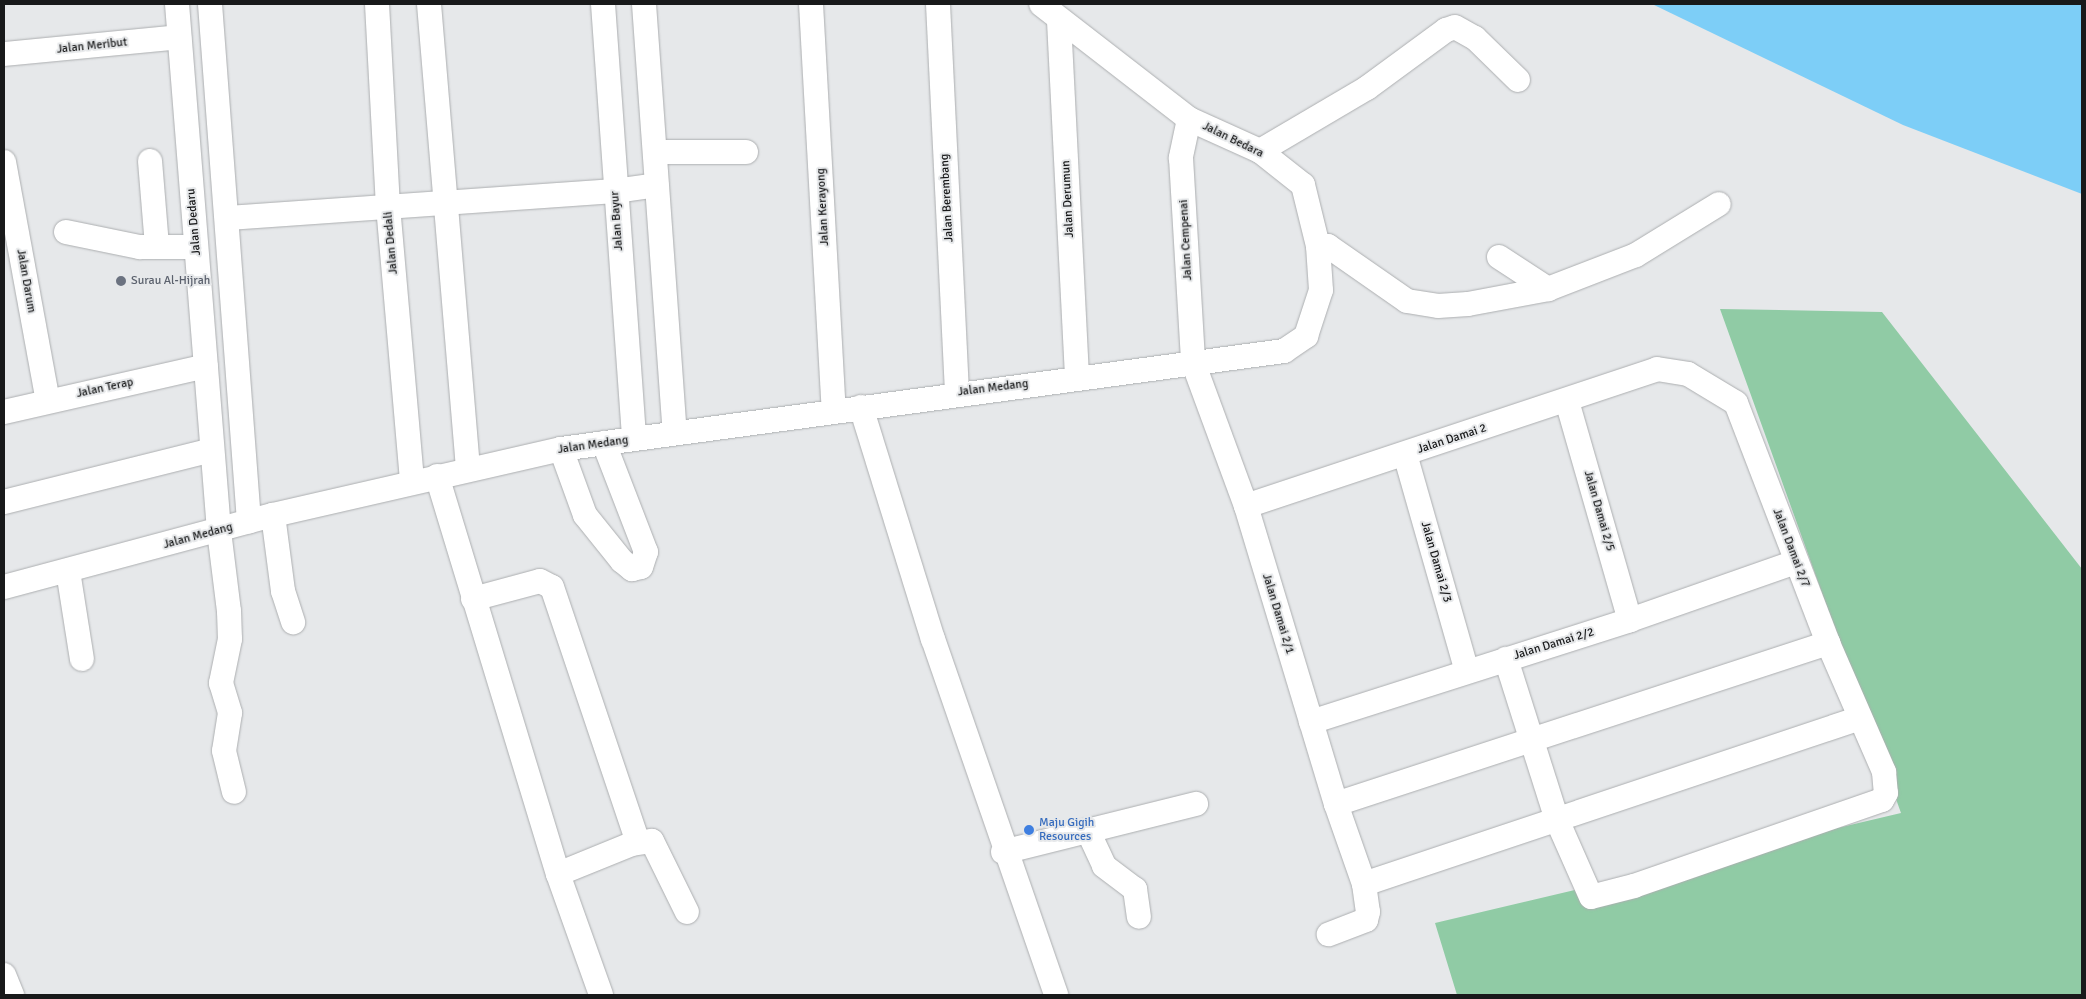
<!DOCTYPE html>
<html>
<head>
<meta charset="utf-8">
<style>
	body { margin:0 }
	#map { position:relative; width:2086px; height:999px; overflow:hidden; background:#e6e8ea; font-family:Signika,sans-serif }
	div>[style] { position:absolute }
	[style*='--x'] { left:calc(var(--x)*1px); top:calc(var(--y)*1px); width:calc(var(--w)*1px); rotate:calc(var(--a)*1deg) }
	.green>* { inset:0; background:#90cba5 }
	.water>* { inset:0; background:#7dcef7 }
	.roads { filter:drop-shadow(0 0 1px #acaeb0) drop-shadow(0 0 1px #acaeb0) }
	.minor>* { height:24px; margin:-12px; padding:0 12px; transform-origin:12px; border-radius:12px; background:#fff }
	.dots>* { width:14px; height:14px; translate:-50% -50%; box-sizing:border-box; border:2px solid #e6e8ea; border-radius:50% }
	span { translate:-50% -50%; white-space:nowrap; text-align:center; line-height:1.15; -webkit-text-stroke:4px #e6e8ea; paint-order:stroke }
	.street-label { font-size:12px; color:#18191a }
	.worship-label { font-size:12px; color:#5b616d }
	.left { translate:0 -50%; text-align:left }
	.shop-label { font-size:12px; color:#366cbe }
	.frame { position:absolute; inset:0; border:5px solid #18191a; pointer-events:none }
</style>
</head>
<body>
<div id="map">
	<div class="green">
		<i style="clip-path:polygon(1720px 309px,1882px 312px,2082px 569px,2082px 995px,1457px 995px,1435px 923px,1901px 813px)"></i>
	</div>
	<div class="water">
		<i style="clip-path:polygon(1652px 4px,2082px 4px,2082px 194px,1903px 125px)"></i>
	</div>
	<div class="roads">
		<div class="minor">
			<i style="--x:177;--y:4;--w:529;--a:85.44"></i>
			<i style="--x:219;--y:531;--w:81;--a:82.9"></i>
			<i style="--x:229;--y:611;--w:28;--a:88"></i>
			<i style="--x:230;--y:639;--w:45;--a:101.6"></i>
			<i style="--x:221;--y:683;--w:31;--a:73"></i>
			<i style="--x:230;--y:713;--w:38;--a:99"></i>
			<i style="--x:224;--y:751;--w:42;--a:76.3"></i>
			<i style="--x:210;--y:4;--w:519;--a:85.69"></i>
			<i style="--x:377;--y:4;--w:202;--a:86.9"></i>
			<i style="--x:388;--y:206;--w:276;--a:85"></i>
			<i style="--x:429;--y:4;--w:466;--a:85.2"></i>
			<i style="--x:603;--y:4;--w:436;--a:85.9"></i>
			<i style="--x:644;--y:4;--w:430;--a:85.9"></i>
			<i style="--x:811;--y:4;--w:408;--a:86.8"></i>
			<i style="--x:938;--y:4;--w:388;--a:87.2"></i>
			<i style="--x:1059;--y:21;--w:356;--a:87.1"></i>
			<i style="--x:4;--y:54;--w:176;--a:-5.5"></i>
			<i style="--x:1189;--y:119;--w:40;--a:102"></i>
			<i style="--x:1181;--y:158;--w:204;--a:86.6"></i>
			<i style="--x:1193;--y:362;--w:153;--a:69.8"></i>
			<i style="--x:1246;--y:506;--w:311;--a:73.2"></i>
			<i style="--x:1336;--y:804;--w:85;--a:70.7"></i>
			<i style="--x:1364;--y:884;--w:28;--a:82"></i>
			<i style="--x:1368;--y:912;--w:8;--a:104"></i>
			<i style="--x:1366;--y:920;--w:40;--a:159"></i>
			<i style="--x:1260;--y:151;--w:124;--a:-30.5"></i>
			<i style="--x:1367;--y:88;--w:98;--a:-36.3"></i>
			<i style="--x:1446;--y:30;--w:9;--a:-18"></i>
			<i style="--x:1455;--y:27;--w:23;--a:29"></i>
			<i style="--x:1475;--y:38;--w:60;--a:44.3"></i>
			<i style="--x:655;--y:152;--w:91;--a:0"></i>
			<i style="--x:150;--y:161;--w:86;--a:85.3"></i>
			<i style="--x:4;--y:162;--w:243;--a:79.6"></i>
			<i style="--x:228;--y:218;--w:388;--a:-4"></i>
			<i style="--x:615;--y:191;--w:42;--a:-8.1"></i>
			<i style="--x:66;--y:232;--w:76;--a:11.5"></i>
			<i style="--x:140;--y:247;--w:56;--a:0"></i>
			<i style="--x:1318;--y:246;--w:10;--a:0"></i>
			<i style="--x:1328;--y:246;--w:96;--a:34.8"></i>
			<i style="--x:1407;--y:301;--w:31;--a:9"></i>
			<i style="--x:1438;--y:306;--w:30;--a:-4"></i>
			<i style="--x:1468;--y:304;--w:81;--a:-10.6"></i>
			<i style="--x:1548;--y:289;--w:94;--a:-21.1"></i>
			<i style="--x:1636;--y:255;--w:97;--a:-31.6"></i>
			<i style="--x:1499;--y:257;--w:59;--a:33.1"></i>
			<i style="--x:1567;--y:401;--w:228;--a:74"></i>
			<i style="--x:861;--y:407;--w:243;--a:72.8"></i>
			<i style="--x:933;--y:639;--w:377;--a:70.9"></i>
			<i style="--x:4;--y:412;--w:207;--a:-12.8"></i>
			<i style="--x:561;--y:449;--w:70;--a:70"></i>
			<i style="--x:585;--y:515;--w:59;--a:51.2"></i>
			<i style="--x:622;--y:561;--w:13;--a:39"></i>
			<i style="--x:632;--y:569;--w:9;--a:-13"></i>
			<i style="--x:641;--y:567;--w:16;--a:-72"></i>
			<i style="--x:646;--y:552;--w:117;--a:-111.1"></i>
			<i style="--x:1405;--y:454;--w:226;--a:74.1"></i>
			<i style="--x:437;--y:476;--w:416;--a:73.1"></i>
			<i style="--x:558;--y:874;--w:128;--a:70.4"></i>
			<i style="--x:4;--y:502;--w:214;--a:-14"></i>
			<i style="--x:1246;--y:506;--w:433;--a:-18.4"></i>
			<i style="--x:1657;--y:369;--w:31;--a:9"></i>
			<i style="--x:1688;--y:374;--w:56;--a:31.1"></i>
			<i style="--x:1736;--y:403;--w:257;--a:69"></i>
			<i style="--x:1828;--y:643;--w:141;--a:66.5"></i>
			<i style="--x:1884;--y:772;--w:21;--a:85"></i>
			<i style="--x:1886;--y:793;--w:8;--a:120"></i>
			<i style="--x:1882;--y:800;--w:262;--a:160.9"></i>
			<i style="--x:1634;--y:886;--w:44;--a:165.7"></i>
			<i style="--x:1591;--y:897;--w:84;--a:-113.8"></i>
			<i style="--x:1557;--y:820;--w:169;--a:-107.6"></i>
			<i style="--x:273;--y:515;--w:77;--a:82.5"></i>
			<i style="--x:283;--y:591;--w:33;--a:72"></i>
			<i style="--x:68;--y:571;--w:89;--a:81"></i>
			<i style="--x:4;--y:587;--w:278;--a:-15"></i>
			<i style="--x:273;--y:515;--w:295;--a:-12.9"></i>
			<i style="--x:561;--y:449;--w:730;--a:-7.72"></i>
			<i style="--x:1284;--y:351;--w:27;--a:-34"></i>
			<i style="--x:1306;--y:336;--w:48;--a:-71.9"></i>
			<i style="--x:1321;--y:290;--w:44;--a:-93.9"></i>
			<i style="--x:1318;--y:246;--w:63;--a:-103.8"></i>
			<i style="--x:1303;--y:185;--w:55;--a:-141.7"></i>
			<i style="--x:1260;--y:151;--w:78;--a:-155.7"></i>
			<i style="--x:1189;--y:119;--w:187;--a:-142.2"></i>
			<i style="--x:473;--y:599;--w:69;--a:-15"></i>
			<i style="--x:540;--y:581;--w:13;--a:27"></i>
			<i style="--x:552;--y:587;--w:269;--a:71.4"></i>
			<i style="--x:1311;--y:722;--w:335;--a:-17.7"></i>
			<i style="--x:1630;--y:620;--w:176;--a:-19.3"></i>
			<i style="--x:1336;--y:804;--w:518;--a:-18.12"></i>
			<i style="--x:1088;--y:831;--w:38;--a:65"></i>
			<i style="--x:1104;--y:866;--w:39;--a:37"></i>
			<i style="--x:1135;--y:889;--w:28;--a:82"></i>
			<i style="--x:1003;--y:852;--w:199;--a:-14"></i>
			<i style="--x:558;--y:874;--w:80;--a:-22.1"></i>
			<i style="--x:632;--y:844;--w:20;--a:-9"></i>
			<i style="--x:652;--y:841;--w:79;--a:63.8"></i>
			<i style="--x:1364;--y:884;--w:523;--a:-18.5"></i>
			<i style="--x:4;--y:975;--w:22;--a:68"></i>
		</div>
	</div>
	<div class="dots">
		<i style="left:121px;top:281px;background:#6b7280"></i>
		<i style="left:1029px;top:830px;background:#3f7fe0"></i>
	</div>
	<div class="street-label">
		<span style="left:92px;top:46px;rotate:-6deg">Jalan Meribut</span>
		<span style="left:1233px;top:140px;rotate:26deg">Jalan Bedara</span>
		<span style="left:947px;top:198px;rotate:-93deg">Jalan Berembang</span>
		<span style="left:1068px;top:199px;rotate:-93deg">Jalan Derumun</span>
		<span style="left:823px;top:207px;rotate:-93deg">Jalan Kerayong</span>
		<span style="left:617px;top:221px;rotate:-94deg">Jalan Bayur</span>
		<span style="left:194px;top:222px;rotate:-95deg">Jalan Dedaru</span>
		<span style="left:1186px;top:240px;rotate:-93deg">Jalan Cempenai</span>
		<span style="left:391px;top:243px;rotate:-95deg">Jalan Dedali</span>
		<span style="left:26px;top:281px;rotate:80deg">Jalan Darum</span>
		<span style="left:105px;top:388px;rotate:-12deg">Jalan Terap</span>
		<span style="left:993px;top:388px;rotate:-7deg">Jalan Medang</span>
		<span style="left:1452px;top:439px;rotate:-18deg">Jalan Damai 2</span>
		<span style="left:593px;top:445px;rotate:-8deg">Jalan Medang</span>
		<span style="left:1599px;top:511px;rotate:74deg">Jalan Damai 2/5</span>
		<span style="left:198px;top:536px;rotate:-15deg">Jalan Medang</span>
		<span style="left:1791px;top:548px;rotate:69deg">Jalan Damai 2/7</span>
		<span style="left:1436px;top:562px;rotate:74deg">Jalan Damai 2/3</span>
		<span style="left:1278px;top:614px;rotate:73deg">Jalan Damai 2/1</span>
		<span style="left:1554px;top:644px;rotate:-17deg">Jalan Damai 2/2</span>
	</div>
	<div class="worship-label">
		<span class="left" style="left:131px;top:281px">Surau Al-Hijrah</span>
	</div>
	<div class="shop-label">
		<span class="left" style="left:1039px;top:830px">Maju Gigih<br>Resources</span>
	</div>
	<div class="frame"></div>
</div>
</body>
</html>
